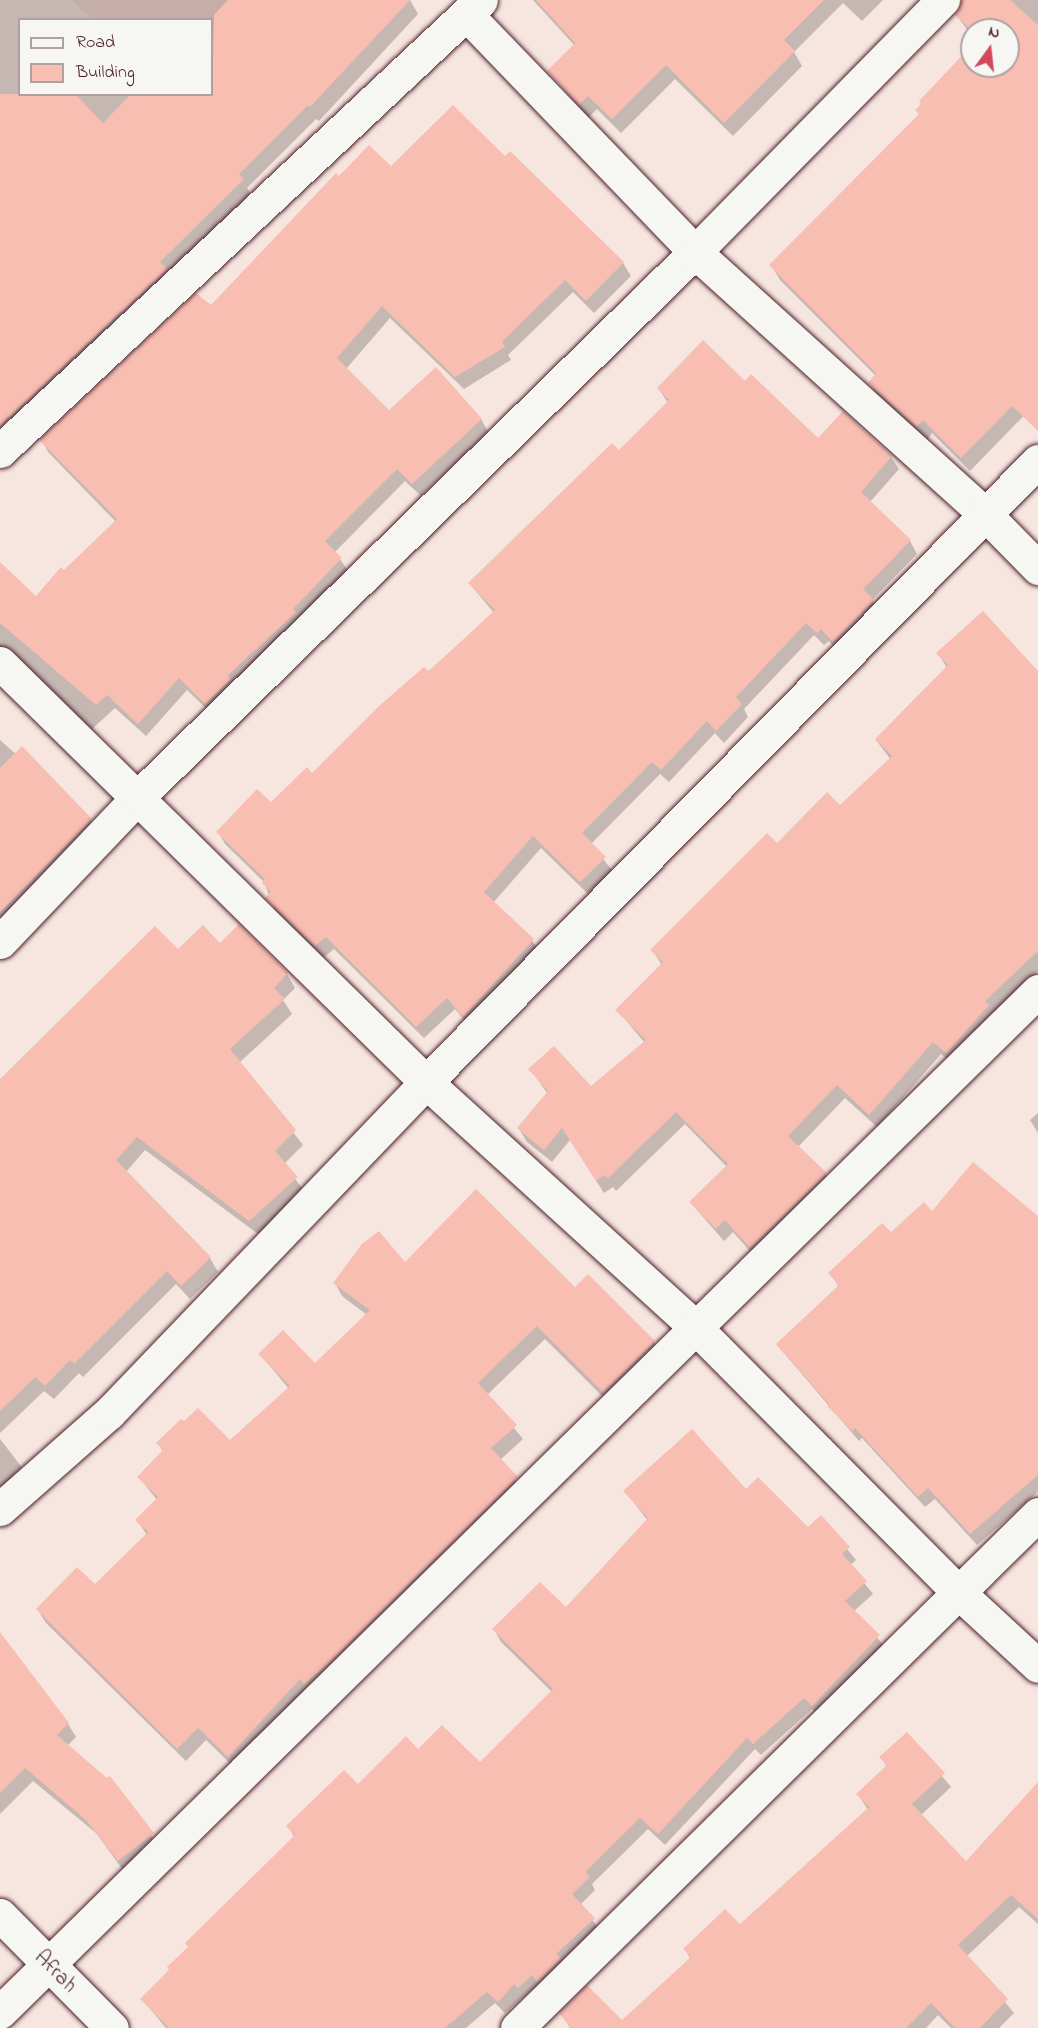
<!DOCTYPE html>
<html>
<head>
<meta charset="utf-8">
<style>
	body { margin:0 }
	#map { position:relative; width:1038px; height:2028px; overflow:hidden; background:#f7e5df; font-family:"Indie Flower",sans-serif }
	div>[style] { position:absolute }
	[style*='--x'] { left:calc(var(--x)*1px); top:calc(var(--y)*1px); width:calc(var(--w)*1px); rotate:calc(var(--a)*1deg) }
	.built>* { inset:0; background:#f8d9d2 }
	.shadow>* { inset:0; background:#0003 }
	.building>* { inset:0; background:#f9beb2 }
	.roads { filter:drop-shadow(0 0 2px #4a1f2b) drop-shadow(0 0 2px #4a1f2b) }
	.minor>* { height:33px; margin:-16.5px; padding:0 16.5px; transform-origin:16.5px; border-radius:16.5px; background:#f6f6f2 }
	span { translate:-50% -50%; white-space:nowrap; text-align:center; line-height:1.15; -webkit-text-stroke:4.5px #f6f6f2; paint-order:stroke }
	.street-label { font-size:21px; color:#4a1f2b }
	.legend { position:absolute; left:18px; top:18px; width:195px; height:78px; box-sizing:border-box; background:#f6f6f2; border:2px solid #b1a0a2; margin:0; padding:8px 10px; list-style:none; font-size:18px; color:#4a1f2b }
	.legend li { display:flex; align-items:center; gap:12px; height:30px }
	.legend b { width:30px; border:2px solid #b1a0a2 }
	.north { position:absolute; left:960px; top:18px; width:60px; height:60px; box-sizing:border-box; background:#f6f6f2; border:2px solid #b1a0a2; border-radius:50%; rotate:15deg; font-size:16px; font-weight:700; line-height:24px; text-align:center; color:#4a1f2b }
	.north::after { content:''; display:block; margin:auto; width:21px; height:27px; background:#d1495b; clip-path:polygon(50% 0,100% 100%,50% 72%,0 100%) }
</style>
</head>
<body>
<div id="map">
	<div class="built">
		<i style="clip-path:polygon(72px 0,358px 0,212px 94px,212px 20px,92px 19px)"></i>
	</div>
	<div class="shadow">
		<i style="clip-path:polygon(evenodd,0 0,410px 0,418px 14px,319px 121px,316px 119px,247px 188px,251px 194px,0 447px,0 0,20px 20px,212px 20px,212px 94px,20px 94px,20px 20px)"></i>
		<i style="clip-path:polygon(533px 0,883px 0,862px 21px,843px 3px,794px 52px,802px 66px,733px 136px,675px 79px,621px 133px,597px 109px,588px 118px,549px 71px,575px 46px)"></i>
		<i style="clip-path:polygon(962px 0,1038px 0,1038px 401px,970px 471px,932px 433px,926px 441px,878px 397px,870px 383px,876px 376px,780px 280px,771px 265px,920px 115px,972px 47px,972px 66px,1008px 66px,1008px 30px,972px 30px,972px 36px,956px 15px)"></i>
		<i style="clip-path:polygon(510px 153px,623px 263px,631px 276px,594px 313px,573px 292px,508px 355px,511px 360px,464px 389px,390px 318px,346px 369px,389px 412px,481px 419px,488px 432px,421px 496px,405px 481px,335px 552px,349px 572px,214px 716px,187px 690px,146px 736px,115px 708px,91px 730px,0 660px,0 565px,36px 598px,116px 522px,49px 453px,41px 440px,211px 307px,339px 178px,391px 169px,505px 158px)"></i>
		<i style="clip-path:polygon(745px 384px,819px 441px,891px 457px,899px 469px,870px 502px,910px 541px,917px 554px,872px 600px,880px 614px,841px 654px,829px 641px,824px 645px,814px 635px,744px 709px,748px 717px,724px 743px,715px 733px,669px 782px,660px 774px,591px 844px,612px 870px,588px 894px,541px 848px,493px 903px,532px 940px,540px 953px,471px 1028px,455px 1009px,424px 1038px,334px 949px,323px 958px,275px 911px,264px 882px,225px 844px,218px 832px,271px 804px,312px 775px,494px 613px,470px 584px,619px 452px,668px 403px,659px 389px)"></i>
		<i style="clip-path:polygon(938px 653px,1038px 672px,1038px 971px,947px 1059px,941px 1054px,877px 1127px,845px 1098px,798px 1147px,825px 1174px,833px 1187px,758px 1260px,733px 1232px,724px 1241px,690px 1202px,727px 1167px,685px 1124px,616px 1191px,613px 1187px,604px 1193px,570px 1140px,552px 1162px,527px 1142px,519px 1129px,548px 1094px,530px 1069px,591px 1088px,645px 1043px,617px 1010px,662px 965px,652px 950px,777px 845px,840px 807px,891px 760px,876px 740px,947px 668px)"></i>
		<i style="clip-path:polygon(0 740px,90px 820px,98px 833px,0 923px)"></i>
		<i style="clip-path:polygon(239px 926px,287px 974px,295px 988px,283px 1000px,292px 1014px,239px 1063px,303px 1145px,284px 1164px,305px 1192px,258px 1234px,145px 1150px,126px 1172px,210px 1258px,218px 1272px,190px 1299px,176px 1284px,83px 1377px,79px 1373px,54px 1399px,44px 1391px,0 1433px,0 1084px,178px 952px,220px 945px)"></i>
		<i style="clip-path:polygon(1038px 1113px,1038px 1133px,1030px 1120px)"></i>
		<i style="clip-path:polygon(932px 1213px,1038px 1218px,1038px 1492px,977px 1545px,935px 1499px,925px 1507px,862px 1438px,859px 1441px,777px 1345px,839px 1287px,830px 1273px,890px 1234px)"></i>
		<i style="clip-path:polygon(404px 1264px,575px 1289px,588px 1276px,654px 1342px,662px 1355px,611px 1405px,545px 1339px,487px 1395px,523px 1439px,500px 1460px,524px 1491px,236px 1769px,206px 1740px,186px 1761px,46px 1623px,38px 1610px,95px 1586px,147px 1535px,137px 1520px,157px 1500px,139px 1477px,163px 1452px,158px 1443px,230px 1442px,289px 1389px,260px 1354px,314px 1365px,367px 1315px,342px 1296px,335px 1283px)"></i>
		<i style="clip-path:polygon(0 1439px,24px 1470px,0 1492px)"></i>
		<i style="clip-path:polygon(625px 1491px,746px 1491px,808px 1529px,821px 1517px,856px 1560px,850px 1565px,873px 1594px,854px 1611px,886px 1648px,819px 1717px,812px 1709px,761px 1755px,755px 1749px,665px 1845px,648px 1829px,592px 1884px,595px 1890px,580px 1905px,601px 1931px,505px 2013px,495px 2003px,466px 2028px,166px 2028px,142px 1999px,295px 1838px,288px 1826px,418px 1751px,480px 1764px,552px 1692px,501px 1642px,494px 1629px,566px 1609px,648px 1521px)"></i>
		<i style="clip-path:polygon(0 1638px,68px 1724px,76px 1737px,67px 1746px,107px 1780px,110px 1778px,160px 1848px,126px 1874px,96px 1833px,33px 1781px,0 1814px)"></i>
		<i style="clip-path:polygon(907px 1734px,951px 1787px,920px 1816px,966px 1863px,1038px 1784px,1038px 1924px,1019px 1907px,967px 1956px,1014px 2013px,999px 2028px,951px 2028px,938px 2015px,926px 2028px,570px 2028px,561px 2013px,622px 2022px,691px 1960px,685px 1949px,740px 1927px,868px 1810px,858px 1794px,887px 1767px,881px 1757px)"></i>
	</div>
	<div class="building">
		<i style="clip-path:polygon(228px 0,410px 0,310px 107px,308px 105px,239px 174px,244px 179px,160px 262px,167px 269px,0 425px,0 94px,75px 94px,103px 123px,131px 94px,212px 94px,214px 15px)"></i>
		<i style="clip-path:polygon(536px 0,824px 0,784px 40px,795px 51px,724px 123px,666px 65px,612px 119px,588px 96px,579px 105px,547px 71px,575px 43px)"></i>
		<i style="clip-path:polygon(961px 0,1010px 0,1038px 25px,1038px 431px,1012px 406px,961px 458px,923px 420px,917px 427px,868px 383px,876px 373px,873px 370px,769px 265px,919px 114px,915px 110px,921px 104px,919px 101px,972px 45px,972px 66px,1008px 66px,1008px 30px,972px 31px,955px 15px)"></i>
		<i style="clip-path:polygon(453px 105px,505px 156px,510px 151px,624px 262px,586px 301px,565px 280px,502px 342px,505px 347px,455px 377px,382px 306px,337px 358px,389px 410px,436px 367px,482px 419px,412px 484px,397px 469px,325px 541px,342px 558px,293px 609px,296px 612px,227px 676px,231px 679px,205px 704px,179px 678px,138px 724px,107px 695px,96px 705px,0 623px,0 562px,36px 596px,61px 567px,64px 570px,117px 519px,39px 440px,196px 293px,211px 305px,336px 173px,339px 176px,369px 145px,391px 166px)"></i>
		<i style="clip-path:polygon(703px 340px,745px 381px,751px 374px,818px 438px,843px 411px,892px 456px,861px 492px,911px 540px,863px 589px,874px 600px,833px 642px,821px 629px,817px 633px,806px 623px,736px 697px,742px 704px,716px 731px,707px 721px,661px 770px,652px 762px,582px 833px,606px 857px,580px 882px,533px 836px,484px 892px,534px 939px,463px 1017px,447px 998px,416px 1027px,326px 937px,315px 946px,265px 898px,271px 892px,262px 883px,265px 879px,216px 832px,257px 789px,271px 802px,307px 767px,312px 773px,378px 707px,424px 667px,429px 671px,495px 610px,468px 583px,612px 443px,619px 450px,669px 400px,657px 388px)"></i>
		<i style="clip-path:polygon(983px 611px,1038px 671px,1038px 951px,985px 1001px,989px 1005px,946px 1053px,933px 1042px,869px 1115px,837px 1085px,788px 1136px,827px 1173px,750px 1248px,725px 1220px,716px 1229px,689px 1202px,728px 1164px,676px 1112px,608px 1178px,604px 1175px,596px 1181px,562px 1128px,544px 1150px,517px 1128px,548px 1091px,528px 1069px,554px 1046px,591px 1086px,646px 1040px,615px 1010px,663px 962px,650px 950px,767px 833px,777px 843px,827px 792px,840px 805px,892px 756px,875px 739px,948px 665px,936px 653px)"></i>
		<i style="clip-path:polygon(22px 746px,92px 819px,0 912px,0 768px)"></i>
		<i style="clip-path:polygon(239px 924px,288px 973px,274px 988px,285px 999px,230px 1049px,296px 1130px,275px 1151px,298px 1177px,249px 1221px,137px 1137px,116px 1160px,211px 1257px,181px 1286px,167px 1271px,74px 1364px,70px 1360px,45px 1386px,35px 1377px,0 1411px,0 1079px,155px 926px,178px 949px,203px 925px,220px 943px)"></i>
		<i style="clip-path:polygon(973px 1162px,1038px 1216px,1038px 1475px,970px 1534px,928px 1488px,918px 1497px,855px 1428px,852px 1431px,827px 1406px,829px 1404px,776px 1344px,839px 1285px,828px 1273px,882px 1223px,891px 1232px,924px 1202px,932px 1211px)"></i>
		<i style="clip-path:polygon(476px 1189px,575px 1287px,588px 1274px,655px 1341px,603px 1392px,537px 1326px,478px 1383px,517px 1425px,491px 1448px,518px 1477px,324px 1667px,304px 1684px,300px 1679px,228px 1757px,198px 1728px,177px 1749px,36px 1609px,77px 1567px,95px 1584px,148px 1532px,135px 1520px,158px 1497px,137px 1477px,163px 1450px,156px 1443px,181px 1419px,184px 1421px,198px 1408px,230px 1440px,290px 1386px,258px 1354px,283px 1330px,315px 1363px,370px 1310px,333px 1283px,362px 1244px,379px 1231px,405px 1262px)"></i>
		<i style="clip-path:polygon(692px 1429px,746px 1489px,758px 1477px,808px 1527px,821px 1515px,850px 1547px,842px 1554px,867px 1581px,845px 1601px,880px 1635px,812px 1706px,804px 1698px,753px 1744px,747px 1738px,658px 1834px,640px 1818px,585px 1872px,590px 1877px,572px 1894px,595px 1918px,556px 1954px,561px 1958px,537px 1982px,532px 1975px,518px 1988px,514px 1984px,498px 2002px,487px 1992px,445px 2028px,169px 2028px,140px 1999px,169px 1970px,167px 1967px,188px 1947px,185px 1943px,295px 1835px,286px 1826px,344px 1770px,358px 1784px,406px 1736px,418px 1749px,442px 1725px,480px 1762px,553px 1689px,492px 1629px,540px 1582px,566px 1607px,648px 1518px,623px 1491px)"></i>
		<i style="clip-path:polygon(0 1632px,69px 1723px,57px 1735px,107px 1778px,110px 1776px,154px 1833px,118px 1861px,86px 1820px,25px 1768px,0 1793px)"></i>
		<i style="clip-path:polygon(907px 1732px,945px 1773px,912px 1804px,966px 1861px,1038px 1782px,1038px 1919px,1011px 1895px,958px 1945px,1008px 1999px,980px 2028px,955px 2028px,931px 2003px,906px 2028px,571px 2028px,559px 2013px,587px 1985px,622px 2020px,691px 1957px,683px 1949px,725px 1909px,740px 1924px,869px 1807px,856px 1794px,887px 1765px,879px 1757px)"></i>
	</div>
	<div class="roads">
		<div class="minor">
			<i style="--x:467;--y:15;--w:329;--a:46.1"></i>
			<i style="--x:695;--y:252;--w:391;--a:42.1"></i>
			<i style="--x:985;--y:514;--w:76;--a:45.5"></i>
			<i style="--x:0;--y:451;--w:659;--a:-43.16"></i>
			<i style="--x:0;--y:663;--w:598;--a:44.53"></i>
			<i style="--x:426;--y:1082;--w:362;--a:42.3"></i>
			<i style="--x:694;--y:1326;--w:373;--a:45.2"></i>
			<i style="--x:957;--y:1591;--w:110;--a:42.8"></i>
			<i style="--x:0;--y:942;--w:200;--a:-46.4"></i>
			<i style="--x:138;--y:797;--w:779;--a:-44.38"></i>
			<i style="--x:695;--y:252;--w:354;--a:-45.5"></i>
			<i style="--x:0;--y:1509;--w:145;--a:-41.4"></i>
			<i style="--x:109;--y:1413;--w:458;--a:-46.2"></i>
			<i style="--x:426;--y:1082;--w:872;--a:-45.42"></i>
			<i style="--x:0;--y:1915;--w:159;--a:45.3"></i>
			<i style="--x:0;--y:2012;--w:1456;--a:-44.53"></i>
			<i style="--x:517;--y:2028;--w:732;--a:-44.61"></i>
		</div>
	</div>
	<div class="street-label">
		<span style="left:55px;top:1972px;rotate:45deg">Afrah</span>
	</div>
	<ul class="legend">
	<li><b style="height:8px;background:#f6f6f2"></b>Road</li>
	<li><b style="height:16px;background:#f9beb2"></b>Building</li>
	</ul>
	<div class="north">N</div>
</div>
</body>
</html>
